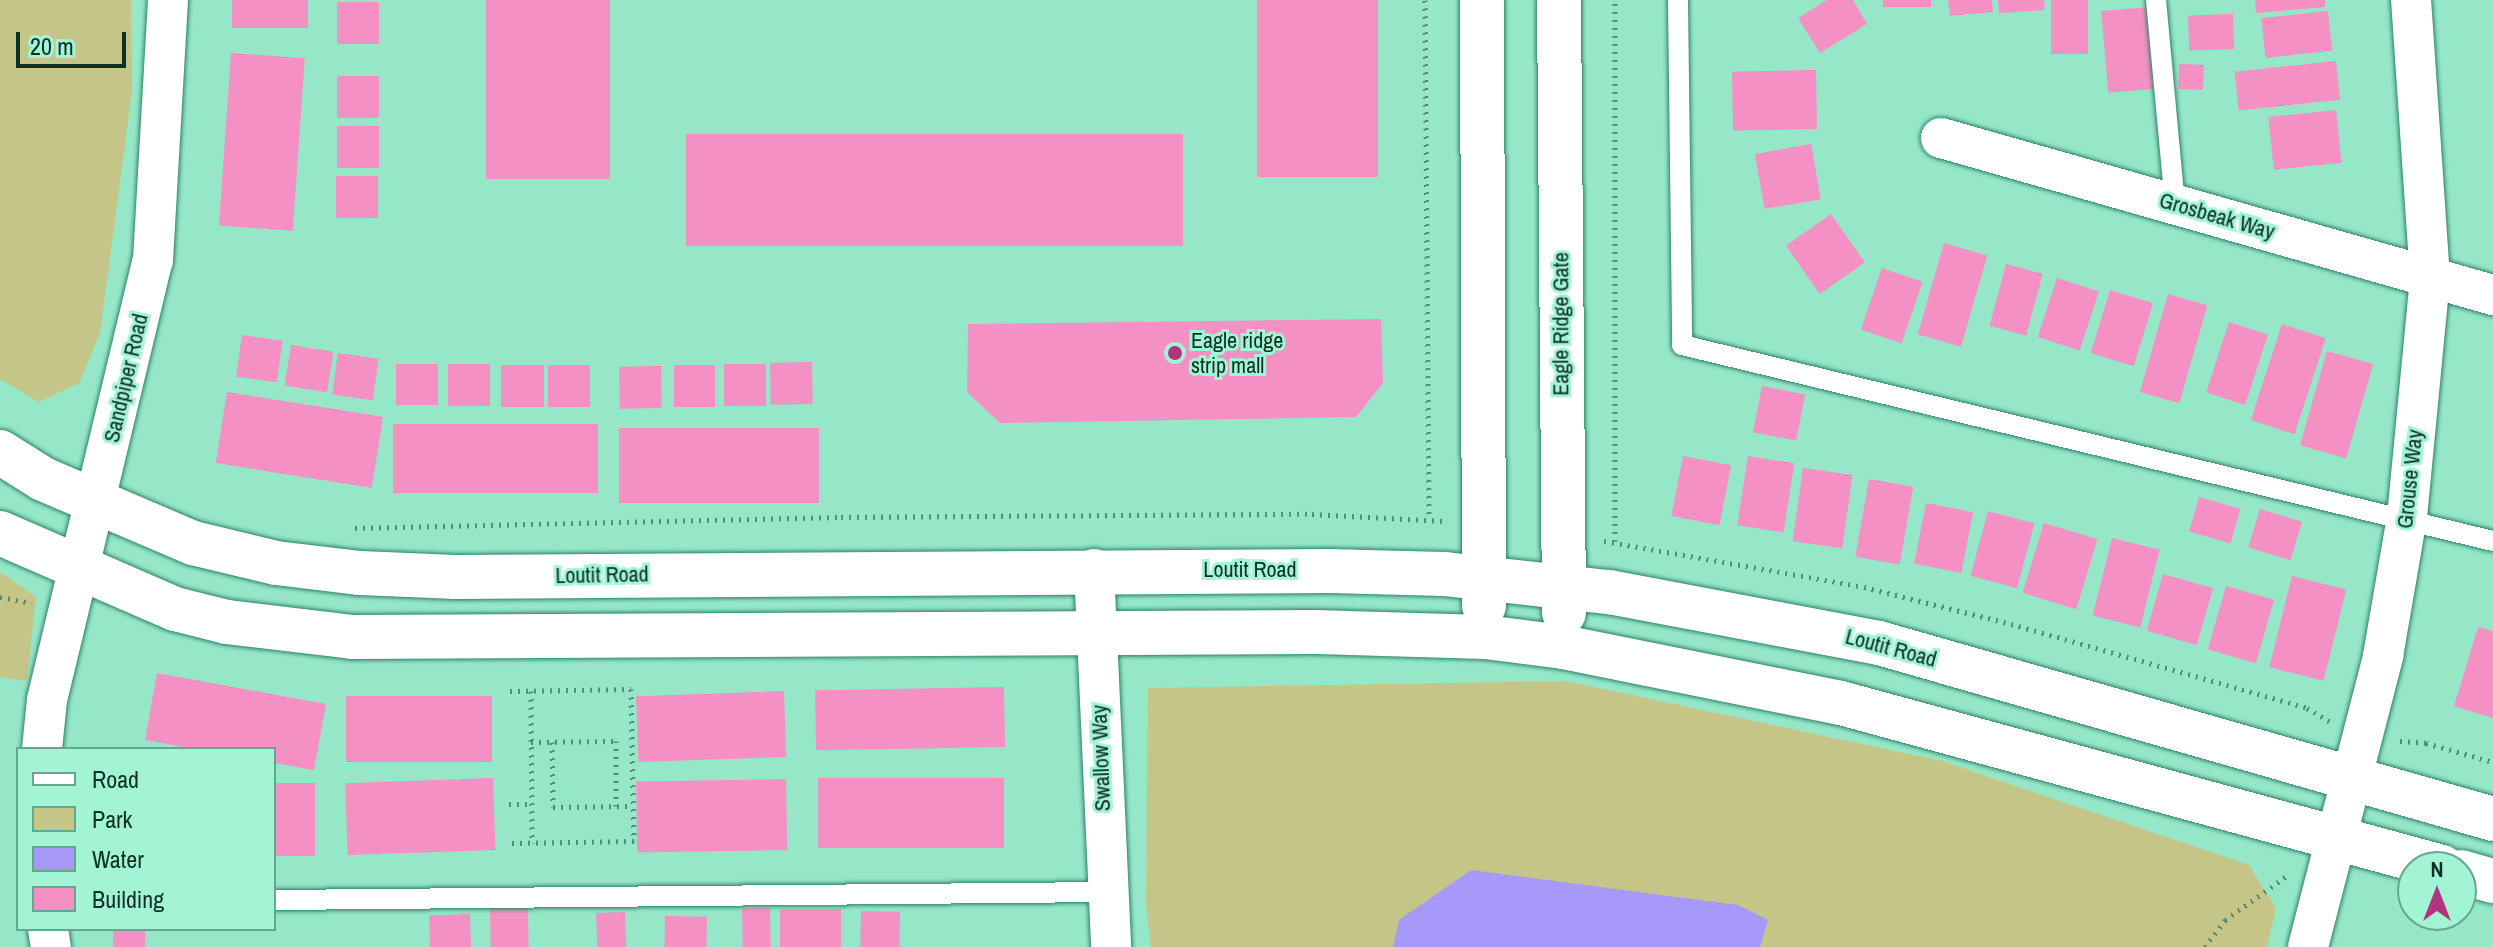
<!DOCTYPE html>
<html>
<head>
<meta charset="utf-8">
<style>
	body { margin:0 }
	#map { position:relative; width:2493px; height:947px; overflow:hidden; background:#95e7c8; font-family:"Archivo Narrow",sans-serif }
	div>[style] { position:absolute }
	[style*='--x'] { left:calc(var(--x)*1px); top:calc(var(--y)*1px); width:calc(var(--w)*1px); rotate:calc(var(--a)*1deg) }
	.green>* { inset:0; background:#c4c586 }
	.water>* { inset:0; background:#a699f9 }
	.building>* { inset:0; background:#f590c4; transform-origin:0 0 }
	.path>* { height:5px; margin-top:-2.5px; transform-origin:0; background:repeating-linear-gradient(90deg,#538e78 0 2px,transparent 0 8px) }
	.roads { filter:drop-shadow(0 0 2px #2d8267) drop-shadow(0 0 2px #2d8267) }
	.service>* { height:20px; margin:-10px; padding:0 10px; transform-origin:10px; border-radius:10px; background:#fff }
	.minor>* { height:40px; margin:-20px; padding:0 20px; transform-origin:20px; border-radius:20px; background:#fff }
	.tertiary>* { height:44px; margin:-22px; padding:0 22px; transform-origin:22px; border-radius:22px; background:#fff }
	.dots>* { width:22px; height:22px; translate:-50% -50%; box-sizing:border-box; border:4px solid #a2f4d5; border-radius:50% }
	span { translate:-50% -50%; white-space:nowrap; text-align:center; line-height:1.15; -webkit-text-stroke:6px #a2f4d5; paint-order:stroke }
	.street-label { font-size:22px; color:#0d3025 }
	.poi-label { font-size:22px; color:#0d3025 }
	.left { translate:0 -50%; text-align:left }
	.legend { position:absolute; left:16px; top:747px; width:260px; height:184px; box-sizing:border-box; background:#a2f4d5; border:2px solid #66a68f; margin:0; padding:10px 14px; list-style:none; font-size:24px; color:#0d3025 }
	.legend li { display:flex; align-items:center; gap:16px; height:40px }
	.legend b { width:40px; border:2px solid #66a68f }
	.north { position:absolute; left:2397px; top:851px; width:80px; height:80px; box-sizing:border-box; background:#a2f4d5; border:2px solid #66a68f; border-radius:50%; rotate:0deg; font-size:22px; font-weight:700; line-height:32px; text-align:center; color:#0d3025 }
	.north::after { content:''; display:block; margin:auto; width:28px; height:36px; background:#b4337f; clip-path:polygon(50% 0,100% 100%,50% 72%,0 100%) }
	.scale { position:absolute; left:16px; top:32px; width:110px; height:36px; box-sizing:border-box; border:4px solid #0d3025; border-top:0; padding-left:10px; font-size:24px; line-height:28px; white-space:nowrap; color:#0d3025; -webkit-text-stroke:6px #a2f4d5; paint-order:stroke }
</style>
</head>
<body>
<div id="map">
	<div class="green">
		<i style="clip-path:polygon(0 0,131px 0,132px 91px,100px 333px,79px 383px,39px 402px,0 379px)"></i>
		<i style="clip-path:polygon(0 572px,36px 597px,27px 681px,0 677px)"></i>
		<i style="clip-path:polygon(1565px 681px,1942px 761px,2249px 865px,2276px 908px,2267px 947px,1151px 947px,1146px 903px,1148px 688px)"></i>
	</div>
	<div class="water">
		<i style="clip-path:polygon(1471px 870px,1738px 905px,1768px 920px,1760px 947px,1393px 947px,1399px 920px)"></i>
	</div>
	<div class="building">
		<i style="left:232px;top:0;width:76px;height:28px"></i>
		<i style="left:486px;top:0;width:124px;height:179px"></i>
		<i style="left:1257px;top:0;width:121px;height:177px"></i>
		<i style="clip-path:polygon(1827px 0,1853px 0,1867px 24px,1820px 53px,1798px 18px)"></i>
		<i style="left:1883px;top:0;width:48px;height:7px"></i>
		<i style="clip-path:polygon(1948px 0,1992px 0,1993px 12px,1950px 16px)"></i>
		<i style="clip-path:polygon(1998px 0,2044px 0,2045px 10px,1999px 13px)"></i>
		<i style="left:2051px;top:0;width:37px;height:54px"></i>
		<i style="clip-path:polygon(2255px 0,2325px 0,2325px 7px,2256px 13px)"></i>
		<i style="left:337px;top:2px;width:42px;height:42px"></i>
		<i style="left:2148px;top:7px;width:82px;height:47px;rotate:85deg"></i>
		<i style="left:2328px;top:11px;width:40px;height:67px;rotate:84deg"></i>
		<i style="left:2233px;top:14px;width:35px;height:45px;rotate:88deg"></i>
		<i style="left:231px;top:53px;width:74px;height:173px;rotate:4deg"></i>
		<i style="left:2336px;top:61px;width:39px;height:102px;rotate:84deg"></i>
		<i style="left:2179px;top:64px;width:25px;height:25px;rotate:2deg"></i>
		<i style="left:1816px;top:70px;width:59px;height:84px;rotate:89deg"></i>
		<i style="left:337px;top:76px;width:42px;height:42px"></i>
		<i style="left:2336px;top:110px;width:53px;height:68px;rotate:84deg"></i>
		<i style="left:337px;top:126px;width:42px;height:42px"></i>
		<i style="left:686px;top:134px;width:497px;height:112px"></i>
		<i style="left:1811px;top:144px;width:56px;height:57px;rotate:80deg"></i>
		<i style="left:336px;top:176px;width:42px;height:42px"></i>
		<i style="left:1831px;top:214px;width:59px;height:55px;rotate:55deg"></i>
		<i style="left:1944px;top:243px;width:45px;height:95px;rotate:16deg"></i>
		<i style="left:2006px;top:264px;width:38px;height:64px;rotate:15deg"></i>
		<i style="left:1882px;top:268px;width:43px;height:65px;rotate:19deg"></i>
		<i style="left:2057px;top:278px;width:44px;height:62px;rotate:18deg"></i>
		<i style="left:2110px;top:290px;width:45px;height:66px;rotate:17deg"></i>
		<i style="left:2168px;top:294px;width:41px;height:102px;rotate:16deg"></i>
		<i style="clip-path:polygon(1381px 319px,1383px 383px,1356px 417px,1000px 423px,967px 392px,968px 324px)"></i>
		<i style="left:2229px;top:322px;width:41px;height:74px;rotate:18deg"></i>
		<i style="left:2282px;top:324px;width:46px;height:101px;rotate:18deg"></i>
		<i style="left:242px;top:335px;width:41px;height:42px;rotate:8deg"></i>
		<i style="left:291px;top:345px;width:43px;height:41px;rotate:9deg"></i>
		<i style="left:2327px;top:351px;width:48px;height:98px;rotate:16deg"></i>
		<i style="left:338px;top:353px;width:41px;height:42px;rotate:8deg"></i>
		<i style="left:812px;top:362px;width:42px;height:42px;rotate:89deg"></i>
		<i style="left:396px;top:364px;width:42px;height:41px"></i>
		<i style="left:448px;top:364px;width:42px;height:42px"></i>
		<i style="left:724px;top:364px;width:42px;height:42px"></i>
		<i style="left:501px;top:365px;width:43px;height:42px"></i>
		<i style="left:548px;top:365px;width:42px;height:42px"></i>
		<i style="left:674px;top:365px;width:41px;height:42px"></i>
		<i style="left:661px;top:366px;width:42px;height:42px;rotate:89deg"></i>
		<i style="left:1762px;top:386px;width:44px;height:47px;rotate:11deg"></i>
		<i style="left:227px;top:392px;width:158px;height:72px;rotate:9deg"></i>
		<i style="left:393px;top:424px;width:205px;height:69px"></i>
		<i style="left:619px;top:428px;width:200px;height:75px"></i>
		<i style="left:1683px;top:456px;width:49px;height:61px;rotate:11deg"></i>
		<i style="left:1748px;top:456px;width:47px;height:70px;rotate:9deg"></i>
		<i style="left:1803px;top:468px;width:50px;height:74px;rotate:8deg"></i>
		<i style="left:1869px;top:479px;width:45px;height:79px;rotate:10deg"></i>
		<i style="left:2199px;top:497px;width:43px;height:36px;rotate:16deg"></i>
		<i style="left:1926px;top:503px;width:48px;height:62px;rotate:11deg"></i>
		<i style="left:2260px;top:509px;width:44px;height:40px;rotate:17deg"></i>
		<i style="left:1988px;top:511px;width:48px;height:67px;rotate:15deg"></i>
		<i style="left:2044px;top:523px;width:56px;height:73px;rotate:17deg"></i>
		<i style="left:2112px;top:538px;width:49px;height:80px;rotate:14deg"></i>
		<i style="left:2163px;top:574px;width:52px;height:59px;rotate:16deg"></i>
		<i style="left:2292px;top:576px;width:56px;height:94px;rotate:14deg"></i>
		<i style="left:2226px;top:586px;width:50px;height:66px;rotate:16deg"></i>
		<i style="clip-path:polygon(2478px 627px,2493px 631px,2493px 718px,2454px 706px)"></i>
		<i style="clip-path:polygon(157px 673px,326px 704px,314px 770px,274px 763px,274px 749px,194px 749px,145px 740px)"></i>
		<i style="left:1004px;top:687px;width:60px;height:189px;rotate:89deg"></i>
		<i style="left:784px;top:691px;width:66px;height:148px;rotate:88deg"></i>
		<i style="left:346px;top:696px;width:146px;height:66px"></i>
		<i style="left:493px;top:778px;width:72px;height:148px;rotate:88deg"></i>
		<i style="left:1004px;top:778px;width:70px;height:186px;rotate:90deg"></i>
		<i style="left:786px;top:779px;width:71px;height:150px;rotate:89deg"></i>
		<i style="left:274px;top:783px;width:41px;height:73px"></i>
		<i style="left:528px;top:907px;width:40px;height:38px;rotate:89deg"></i>
		<i style="left:770px;top:908px;width:39px;height:28px;rotate:89deg"></i>
		<i style="left:841px;top:909px;width:38px;height:61px;rotate:90deg"></i>
		<i style="left:861px;top:911px;width:39px;height:36px;rotate:1deg"></i>
		<i style="left:625px;top:912px;width:35px;height:29px;rotate:88deg"></i>
		<i style="left:470px;top:914px;width:33px;height:41px;rotate:88deg"></i>
		<i style="left:665px;top:916px;width:42px;height:31px;rotate:1deg"></i>
		<i style="left:113px;top:929px;width:32px;height:18px"></i>
	</div>
	<div class="path">
		<i style="--x:1425;--y:0;--w:518;--a:89.56"></i>
		<i style="--x:355;--y:528;--w:486;--a:-1.3"></i>
		<i style="--x:841;--y:517;--w:471;--a:-0.4"></i>
		<i style="--x:1312;--y:514;--w:132;--a:3"></i>
		<i style="--x:1604;--y:541;--w:264;--a:10"></i>
		<i style="--x:1864;--y:587;--w:152;--a:14.1"></i>
		<i style="--x:2011;--y:624;--w:308;--a:15.8"></i>
		<i style="--x:2307;--y:708;--w:26;--a:31"></i>
		<i style="--x:1615;--y:541;--w:541;--a:-90"></i>
		<i style="--x:0;--y:597;--w:32;--a:11"></i>
		<i style="--x:510;--y:691;--w:121;--a:-0.9"></i>
		<i style="--x:631;--y:689;--w:152;--a:88.9"></i>
		<i style="--x:634;--y:841;--w:122;--a:179.1"></i>
		<i style="--x:531;--y:691;--w:152;--a:89.6"></i>
		<i style="--x:2400;--y:741;--w:26;--a:4"></i>
		<i style="--x:2426;--y:743;--w:70;--a:15.8"></i>
		<i style="--x:531;--y:742;--w:85;--a:-0.7"></i>
		<i style="--x:616;--y:741;--w:65;--a:90"></i>
		<i style="--x:552;--y:742;--w:65;--a:89.1"></i>
		<i style="--x:553;--y:807;--w:80;--a:-0.7"></i>
		<i style="--x:509;--y:804;--w:23;--a:0"></i>
		<i style="--x:2205;--y:947;--w:34;--a:-53"></i>
		<i style="--x:2225;--y:920;--w:77;--a:-35.5"></i>
	</div>
	<div class="roads">
		<div class="service">
			<i style="--x:1678;--y:0;--w:345;--a:89.3"></i>
			<i style="--x:1682;--y:345;--w:834;--a:13.59"></i>
			<i style="--x:2156;--y:0;--w:205;--a:84.7"></i>
			<i style="--x:274;--y:900;--w:831;--a:-0.55"></i>
		</div>
		<div class="minor">
			<i style="--x:1941;--y:138;--w:574;--a:15.88"></i>
			<i style="--x:1094;--y:569;--w:378;--a:87.4"></i>
			<i style="--x:42;--y:749;--w:49;--a:-84.2"></i>
			<i style="--x:47;--y:700;--w:453;--a:-76.5"></i>
			<i style="--x:153;--y:260;--w:260;--a:-86.7"></i>
			<i style="--x:48;--y:929;--w:18;--a:81"></i>
			<i style="--x:2308;--y:947;--w:301;--a:-75.5"></i>
			<i style="--x:2383;--y:656;--w:141;--a:-80.2"></i>
			<i style="--x:2407;--y:517;--w:240;--a:-84.5"></i>
			<i style="--x:2430;--y:278;--w:279;--a:-93.9"></i>
		</div>
		<div class="tertiary">
			<i style="--x:1482;--y:0;--w:606;--a:89.81"></i>
			<i style="--x:1559;--y:0;--w:613;--a:89.53"></i>
			<i style="--x:0;--y:452;--w:51;--a:32.1"></i>
			<i style="--x:43;--y:479;--w:163;--a:23.1"></i>
			<i style="--x:193;--y:543;--w:85;--a:13.5"></i>
			<i style="--x:276;--y:563;--w:85;--a:6.8"></i>
			<i style="--x:360;--y:573;--w:96;--a:2.4"></i>
			<i style="--x:456;--y:577;--w:875;--a:-0.39"></i>
			<i style="--x:1331;--y:571;--w:114;--a:1.5"></i>
			<i style="--x:1445;--y:574;--w:165;--a:6.3"></i>
			<i style="--x:1609;--y:592;--w:275;--a:10.7"></i>
			<i style="--x:1879;--y:643;--w:639;--a:15.99"></i>
			<i style="--x:0;--y:533;--w:191;--a:23.5"></i>
			<i style="--x:175;--y:609;--w:54;--a:14"></i>
			<i style="--x:227;--y:622;--w:126;--a:6.8"></i>
			<i style="--x:352;--y:637;--w:964;--a:-0.3"></i>
			<i style="--x:1316;--y:632;--w:169;--a:1.7"></i>
			<i style="--x:1485;--y:637;--w:79;--a:7.3"></i>
			<i style="--x:1563;--y:647;--w:284;--a:11.4"></i>
			<i style="--x:1841;--y:703;--w:623;--a:15.26"></i>
			<i style="--x:2461;--y:872;--w:33;--a:16"></i>
		</div>
	</div>
	<div class="dots">
		<i style="left:1175px;top:353px;background:#b4337f"></i>
	</div>
	<div class="street-label">
		<span style="left:2217px;top:216px;rotate:16deg">Grosbeak Way</span>
		<span style="left:1561px;top:324px;rotate:-90deg">Eagle Ridge Gate</span>
		<span style="left:126px;top:378px;rotate:-77deg">Sandpiper Road</span>
		<span style="left:2410px;top:479px;rotate:-84deg">Grouse Way</span>
		<span style="left:1250px;top:570px">Loutit Road</span>
		<span style="left:602px;top:575px;rotate:-1deg">Loutit Road</span>
		<span style="left:1891px;top:648px;rotate:15deg">Loutit Road</span>
		<span style="left:1101px;top:758px;rotate:-92deg">Swallow Way</span>
	</div>
	<div class="poi-label">
		<span class="left" style="left:1191px;top:353px">Eagle ridge<br>strip mall</span>
	</div>
	<ul class="legend">
	<li><b style="height:10px;background:#fff"></b>Road</li>
	<li><b style="height:22px;background:#c4c586"></b>Park</li>
	<li><b style="height:22px;background:#a699f9"></b>Water</li>
	<li><b style="height:22px;background:#f590c4"></b>Building</li>
	</ul>
	<div class="north">N</div>
	<div class="scale">20 m</div>
</div>
</body>
</html>
